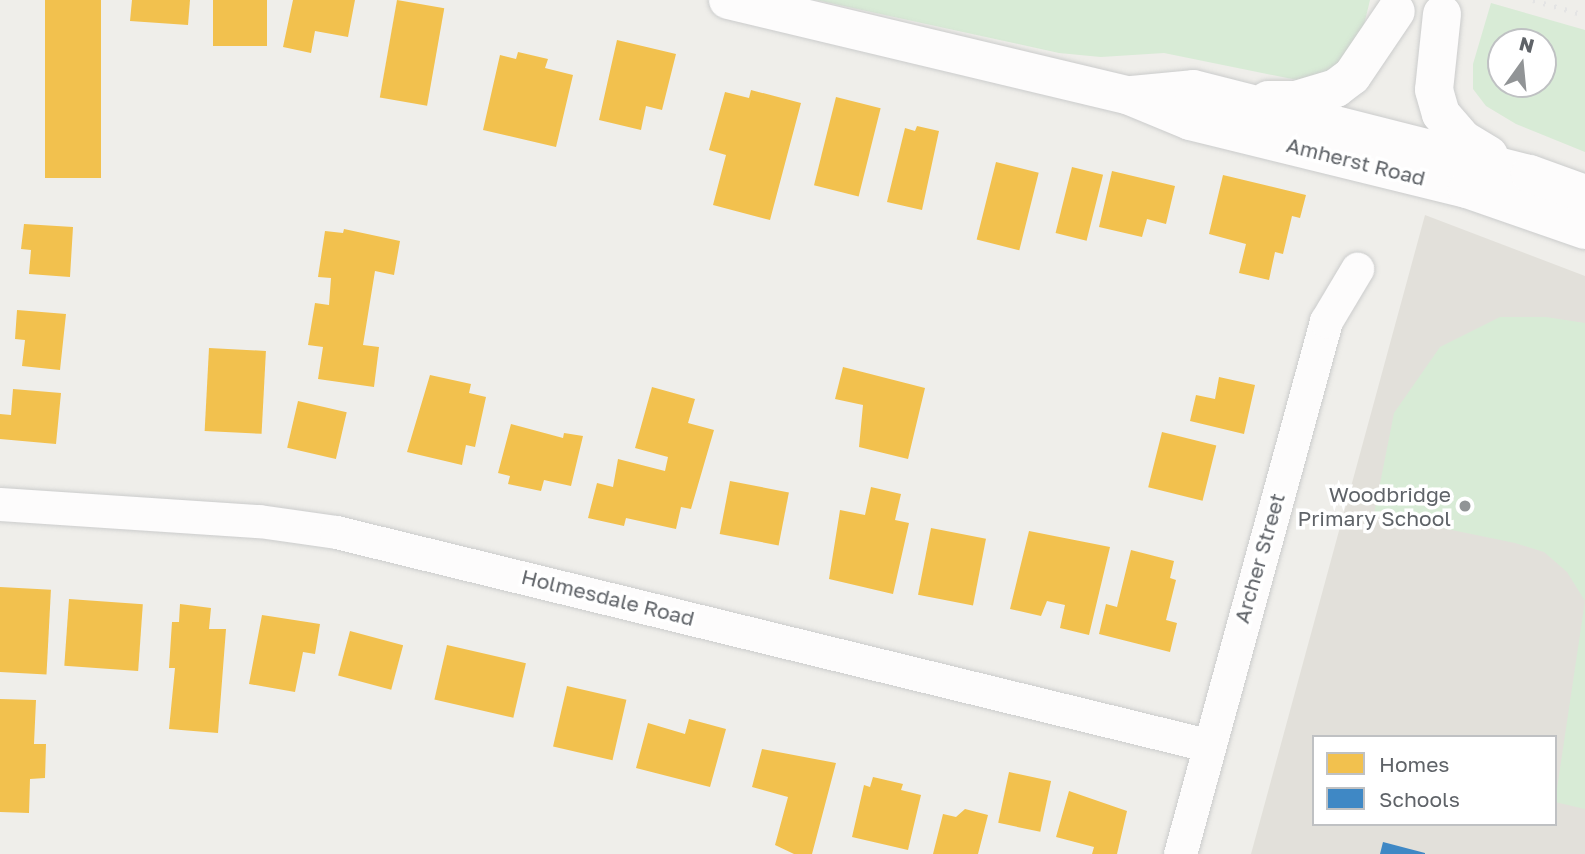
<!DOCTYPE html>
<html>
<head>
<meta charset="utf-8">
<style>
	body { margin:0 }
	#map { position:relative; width:1585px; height:854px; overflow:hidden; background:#efeeea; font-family:"Golos Text",sans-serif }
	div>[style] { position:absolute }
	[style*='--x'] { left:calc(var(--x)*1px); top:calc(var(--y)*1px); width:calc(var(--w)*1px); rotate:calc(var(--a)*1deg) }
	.education>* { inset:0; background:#e2e0da }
	.green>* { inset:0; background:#d8ebd6 }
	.homes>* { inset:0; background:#f2c14e; transform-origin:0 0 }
	.schools>* { inset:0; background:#3f88c5 }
	.roads { filter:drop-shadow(0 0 2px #cbcccc) drop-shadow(0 0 2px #cbcccc) }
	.street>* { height:33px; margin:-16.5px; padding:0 16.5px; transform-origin:16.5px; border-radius:16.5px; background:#fdfcfc }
	.secondary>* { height:38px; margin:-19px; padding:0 19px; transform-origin:19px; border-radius:19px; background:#fdfcfc }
	.rail>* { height:5px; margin-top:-2.5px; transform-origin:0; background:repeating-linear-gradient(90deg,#e4e4e4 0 2px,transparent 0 11px) }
	.dots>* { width:19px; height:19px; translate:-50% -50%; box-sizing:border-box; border:4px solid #fff; border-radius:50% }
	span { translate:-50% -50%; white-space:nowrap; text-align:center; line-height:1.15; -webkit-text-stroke:7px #fff; paint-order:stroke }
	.street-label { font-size:21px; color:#5f6368 }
	.poi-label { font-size:21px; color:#5f6368 }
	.right { translate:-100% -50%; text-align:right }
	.legend { position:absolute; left:1312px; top:735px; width:245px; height:91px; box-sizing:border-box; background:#fff; border:2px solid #bfc1c3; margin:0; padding:9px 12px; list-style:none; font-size:21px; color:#5f6368 }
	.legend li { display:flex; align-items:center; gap:14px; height:35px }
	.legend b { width:35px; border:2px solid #bfc1c3 }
	.north { position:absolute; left:1487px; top:28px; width:70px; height:70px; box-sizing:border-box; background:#fff; border:2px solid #bfc1c3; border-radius:50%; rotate:15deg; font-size:19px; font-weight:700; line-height:28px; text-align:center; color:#5f6368 }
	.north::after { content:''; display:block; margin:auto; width:24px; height:32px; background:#919496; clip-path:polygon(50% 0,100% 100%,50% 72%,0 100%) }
</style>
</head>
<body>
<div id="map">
	<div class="education">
		<i style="clip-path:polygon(evenodd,1425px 215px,1585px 276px,1585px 854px,1251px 854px,1425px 215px,1314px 737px,1555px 737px,1555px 824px,1314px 824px,1314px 737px)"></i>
	</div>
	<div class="green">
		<i style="clip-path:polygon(816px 0,1370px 0,1357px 54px,1326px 78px,1302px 81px,1164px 53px,1101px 57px,1059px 53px)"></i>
		<i style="clip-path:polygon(evenodd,1491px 3px,1585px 30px,1585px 152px,1516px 124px,1486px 106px,1473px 89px,1473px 64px,1491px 3px,1543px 42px,1543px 84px,1501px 84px,1501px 42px,1543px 42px)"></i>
		<i style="clip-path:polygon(1500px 317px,1546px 317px,1585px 323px,1585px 809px,1555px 802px,1585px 601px,1567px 572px,1544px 552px,1515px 543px,1374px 514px,1394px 413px,1440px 347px)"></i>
	</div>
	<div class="homes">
		<i style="left:45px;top:0;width:56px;height:178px"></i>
		<i style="clip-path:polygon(132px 0,190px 0,188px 25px,130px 21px)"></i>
		<i style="left:213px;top:0;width:54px;height:46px"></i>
		<i style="clip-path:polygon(293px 0,355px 0,348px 37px,315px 31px,311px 53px,283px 47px)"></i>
		<i style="left:397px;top:0;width:48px;height:99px;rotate:10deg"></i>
		<i style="clip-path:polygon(617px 40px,676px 54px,662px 110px,646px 106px,641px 130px,599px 120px)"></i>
		<i style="clip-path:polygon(518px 52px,548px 59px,545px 68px,573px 75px,556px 147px,483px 130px,500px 55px,516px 59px)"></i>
		<i style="clip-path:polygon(751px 90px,801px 103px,770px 220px,713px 205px,726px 155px,709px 150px,725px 92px,749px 98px)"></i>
		<i style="left:836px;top:97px;width:46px;height:91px;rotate:14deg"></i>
		<i style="clip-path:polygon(917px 126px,939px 131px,922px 210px,887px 202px,905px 128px,915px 131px)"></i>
		<i style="left:996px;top:162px;width:44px;height:80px;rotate:14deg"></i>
		<i style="left:1072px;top:167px;width:32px;height:68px;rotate:14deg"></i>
		<i style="clip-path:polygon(1112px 171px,1175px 186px,1166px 224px,1147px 219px,1142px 237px,1099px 227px)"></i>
		<i style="clip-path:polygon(1223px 175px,1306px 195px,1300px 218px,1292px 216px,1283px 254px,1275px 252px,1269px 280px,1239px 273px,1246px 244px,1209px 234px)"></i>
		<i style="clip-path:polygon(24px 224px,73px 227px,70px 277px,29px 274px,31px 250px,21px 249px)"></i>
		<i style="clip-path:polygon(344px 229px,400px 241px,394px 275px,375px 271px,363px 345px,379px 347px,374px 387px,318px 379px,323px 347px,308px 345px,315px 303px,329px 305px,331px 278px,318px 277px,325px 231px,343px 233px)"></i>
		<i style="clip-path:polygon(17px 310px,66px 314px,60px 370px,22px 366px,25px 340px,15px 339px)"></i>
		<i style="left:209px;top:348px;width:57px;height:83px;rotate:3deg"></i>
		<i style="clip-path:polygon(843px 367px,925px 388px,908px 459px,859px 447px,863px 405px,835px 399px)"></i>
		<i style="clip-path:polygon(430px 375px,471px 384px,469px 393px,486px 397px,475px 447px,466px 445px,462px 465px,407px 452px)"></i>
		<i style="clip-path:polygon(1219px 377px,1255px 385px,1244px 434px,1190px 421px,1196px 395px,1215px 399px)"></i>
		<i style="clip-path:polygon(652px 387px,695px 399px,688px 423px,714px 430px,691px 509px,681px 507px,676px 529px,626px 518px,624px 526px,588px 518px,597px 483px,613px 487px,618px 459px,665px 471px,668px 457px,635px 448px)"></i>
		<i style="clip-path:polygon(13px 389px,61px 393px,56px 444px,0 439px,0 414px,11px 415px)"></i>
		<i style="left:298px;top:401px;width:50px;height:48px;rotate:13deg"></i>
		<i style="clip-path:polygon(511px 424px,563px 438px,564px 433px,583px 436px,571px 486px,544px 480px,541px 491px,508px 484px,510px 476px,498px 473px)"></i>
		<i style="left:1162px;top:432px;width:56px;height:57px;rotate:14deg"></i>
		<i style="left:730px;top:481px;width:60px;height:54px;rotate:11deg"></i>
		<i style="clip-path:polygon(871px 487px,901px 494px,895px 520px,909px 523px,893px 594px,829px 579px,840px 510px,865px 515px)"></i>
		<i style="left:931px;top:528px;width:56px;height:68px;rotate:11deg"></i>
		<i style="clip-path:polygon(1029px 531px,1110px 547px,1089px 635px,1060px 628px,1065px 605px,1047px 601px,1041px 616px,1010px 609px)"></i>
		<i style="clip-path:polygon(1131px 550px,1174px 561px,1170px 578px,1176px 580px,1166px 620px,1177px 623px,1170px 652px,1099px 634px,1106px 604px,1117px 607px)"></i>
		<i style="left:0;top:587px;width:51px;height:85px;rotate:3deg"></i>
		<i style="left:69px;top:599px;width:74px;height:67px;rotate:4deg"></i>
		<i style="clip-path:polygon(180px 604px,211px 608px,209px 629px,226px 629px,218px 733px,169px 729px,175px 668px,169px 668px,172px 622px,179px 622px)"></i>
		<i style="clip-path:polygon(262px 615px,320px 624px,315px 654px,303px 652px,295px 692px,249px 684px)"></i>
		<i style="left:350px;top:631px;width:55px;height:46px;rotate:15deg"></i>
		<i style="left:447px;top:645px;width:81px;height:56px;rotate:13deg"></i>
		<i style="left:567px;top:686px;width:61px;height:62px;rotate:13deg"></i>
		<i style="clip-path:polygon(0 699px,36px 700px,34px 744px,46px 744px,45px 778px,30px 779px,29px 813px,0 812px)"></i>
		<i style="clip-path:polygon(689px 719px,726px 729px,710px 787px,636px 768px,648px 723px,685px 734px)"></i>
		<i style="clip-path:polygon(762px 749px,836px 763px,812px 854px,794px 854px,775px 845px,788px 797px,752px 787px)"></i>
		<i style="left:1009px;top:772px;width:43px;height:52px;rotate:12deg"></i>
		<i style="clip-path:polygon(873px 777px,903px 784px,901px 790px,921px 795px,908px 850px,852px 837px,864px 785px,870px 787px)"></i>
		<i style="clip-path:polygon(1069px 791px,1127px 811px,1117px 854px,1092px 854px,1094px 847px,1056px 837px)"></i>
		<i style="clip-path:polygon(965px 809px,988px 815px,978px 854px,933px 854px,943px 814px,956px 817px)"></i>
	</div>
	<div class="schools">
		<i style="clip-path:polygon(1383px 842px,1425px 853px,1425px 854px,1380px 854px)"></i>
	</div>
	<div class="roads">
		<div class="street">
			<i style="--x:0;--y:504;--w:260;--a:3.8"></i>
			<i style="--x:259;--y:521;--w:78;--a:8.1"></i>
			<i style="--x:336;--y:532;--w:897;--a:13.74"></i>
			<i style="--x:1180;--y:854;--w:553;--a:-74.68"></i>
			<i style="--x:1326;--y:321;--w:61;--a:-59.2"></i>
		</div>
		<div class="secondary">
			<i style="--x:728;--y:0;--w:410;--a:13.4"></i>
			<i style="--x:1127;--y:95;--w:68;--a:22.4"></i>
			<i style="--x:1190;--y:121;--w:285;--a:13.8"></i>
			<i style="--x:1467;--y:189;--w:125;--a:19.2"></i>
			<i style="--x:1442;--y:14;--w:76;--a:96"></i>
			<i style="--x:1434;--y:90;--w:25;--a:74"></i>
			<i style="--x:1441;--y:114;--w:35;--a:49"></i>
			<i style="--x:1464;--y:140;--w:29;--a:31"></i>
			<i style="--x:1132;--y:95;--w:61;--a:-5.6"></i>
			<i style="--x:1193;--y:89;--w:348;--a:14.2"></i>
			<i style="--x:1530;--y:174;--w:59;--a:20"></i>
			<i style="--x:1268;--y:100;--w:28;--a:0"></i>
			<i style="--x:1296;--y:100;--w:42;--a:-16.7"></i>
			<i style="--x:1336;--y:88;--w:20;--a:-37"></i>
			<i style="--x:1352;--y:76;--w:78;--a:-55.9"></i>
		</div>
	</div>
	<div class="rail">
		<i style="--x:1533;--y:0;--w:54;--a:16.1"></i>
	</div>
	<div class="dots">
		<i style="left:1465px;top:506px;background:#919496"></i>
	</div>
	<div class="street-label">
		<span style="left:1356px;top:161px;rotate:14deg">Amherst Road</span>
		<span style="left:1259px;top:558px;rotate:-74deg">Archer Street</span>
		<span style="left:608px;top:597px;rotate:14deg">Holmesdale Road</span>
	</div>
	<div class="poi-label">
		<span class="right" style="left:1451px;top:506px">Woodbridge<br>Primary School</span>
	</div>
	<ul class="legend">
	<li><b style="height:19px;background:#f2c14e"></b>Homes</li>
	<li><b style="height:19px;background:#3f88c5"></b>Schools</li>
	</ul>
	<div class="north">N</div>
</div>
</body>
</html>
